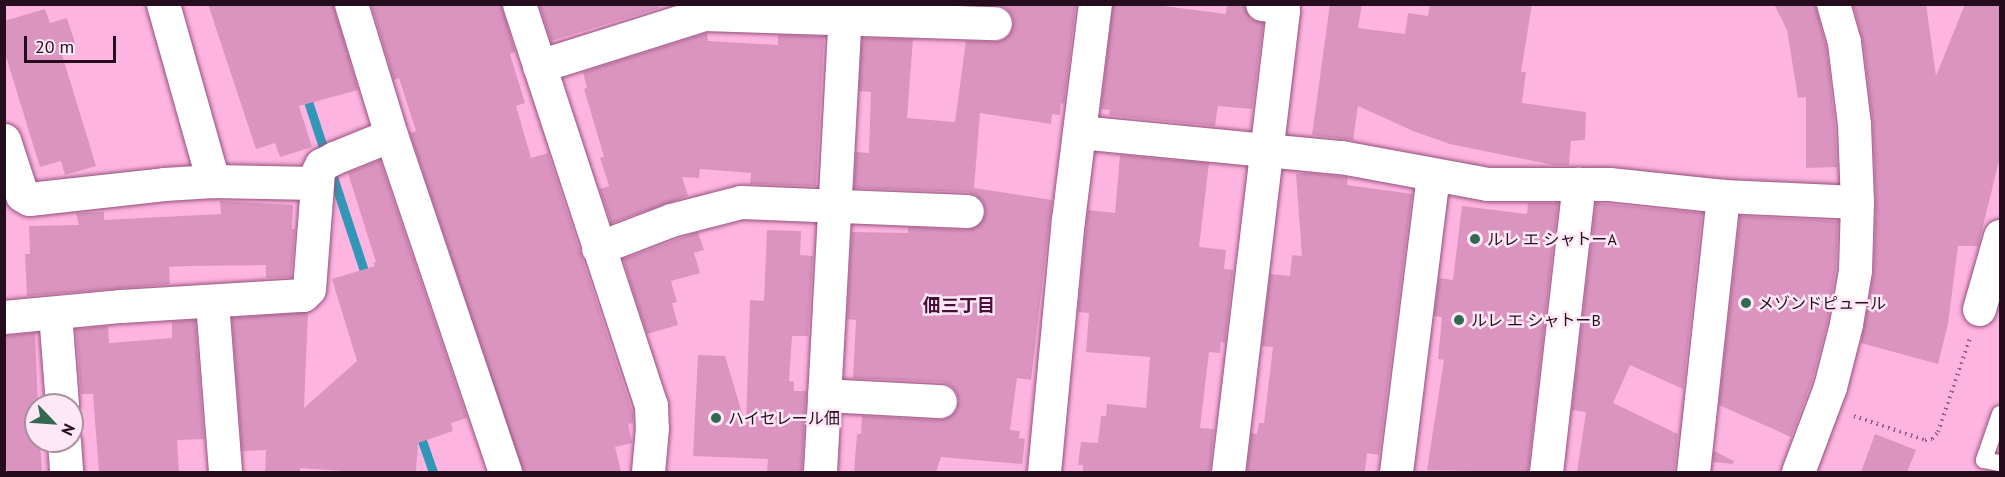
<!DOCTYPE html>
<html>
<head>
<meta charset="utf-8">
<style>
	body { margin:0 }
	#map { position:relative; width:2005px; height:477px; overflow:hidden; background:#feb4e1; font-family:"PT Sans","Noto Sans JP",sans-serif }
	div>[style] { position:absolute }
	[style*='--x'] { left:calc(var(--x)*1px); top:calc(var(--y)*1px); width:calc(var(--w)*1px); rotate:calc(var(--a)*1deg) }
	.stream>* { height:9px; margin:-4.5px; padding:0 4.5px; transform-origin:4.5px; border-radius:4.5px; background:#3297b6 }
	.building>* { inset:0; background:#db94c0 }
	.path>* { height:4px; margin-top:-2px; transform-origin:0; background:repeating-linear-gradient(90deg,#956382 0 1.5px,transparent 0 6px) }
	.roads { filter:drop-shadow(0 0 2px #92517b) drop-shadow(0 0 2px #92517b) }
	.service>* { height:16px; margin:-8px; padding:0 8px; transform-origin:8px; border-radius:8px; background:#fff }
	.minor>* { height:33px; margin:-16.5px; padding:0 16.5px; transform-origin:16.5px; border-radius:16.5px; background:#fff }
	.dots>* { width:16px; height:16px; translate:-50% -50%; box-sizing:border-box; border:3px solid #ffe8f5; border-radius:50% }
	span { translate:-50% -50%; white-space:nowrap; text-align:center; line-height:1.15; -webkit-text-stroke:5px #ffe8f5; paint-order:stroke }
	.poi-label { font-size:16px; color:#260d1e }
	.left { translate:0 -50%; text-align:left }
	.neighbourhood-label { font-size:18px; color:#4a0f39; font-weight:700 }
	.frame { position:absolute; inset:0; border:6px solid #260d1e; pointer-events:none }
	.north { position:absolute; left:24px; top:393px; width:60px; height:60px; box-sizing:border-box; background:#ffe8f5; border:2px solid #a8909f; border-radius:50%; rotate:115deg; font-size:16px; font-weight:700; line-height:24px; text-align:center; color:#260d1e }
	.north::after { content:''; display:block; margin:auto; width:21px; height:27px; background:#326950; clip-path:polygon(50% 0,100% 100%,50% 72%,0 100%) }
	.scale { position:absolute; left:24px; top:36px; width:92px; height:27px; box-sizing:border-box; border:3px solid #260d1e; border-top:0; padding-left:8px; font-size:18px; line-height:21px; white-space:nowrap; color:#260d1e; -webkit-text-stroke:4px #ffe8f5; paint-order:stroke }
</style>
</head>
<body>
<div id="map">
	<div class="stream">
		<i style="--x:305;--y:92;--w:58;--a:71.9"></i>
		<i style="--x:332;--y:174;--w:112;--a:71.7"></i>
		<i style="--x:419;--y:432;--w:42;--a:70.7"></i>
	</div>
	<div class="building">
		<i style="clip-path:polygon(208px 4px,333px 4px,358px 90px,299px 106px,312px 147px,280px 157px,275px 143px,256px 149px)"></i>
		<i style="clip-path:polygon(371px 4px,501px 4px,515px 52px,510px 54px,525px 103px,516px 106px,531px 158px,548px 153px,633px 414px,633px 423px,628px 424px,632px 443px,615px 447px,621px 472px,523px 472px,410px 133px,416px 131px,399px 78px,394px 80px)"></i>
		<i style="clip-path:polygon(539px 4px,659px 4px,659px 8px,551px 41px)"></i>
		<i style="clip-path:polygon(997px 4px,1076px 4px,1064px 104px,1061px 103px,1060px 115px,1052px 114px,1051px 124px,980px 113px,974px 188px,1052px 200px,1031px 380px,1017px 378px,1010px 430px,1020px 431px,1019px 438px,1025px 439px,1022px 464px,941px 457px,936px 472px,854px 472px,857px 434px,861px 434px,862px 416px,940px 420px,949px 417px,955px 412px,959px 401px,956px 392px,951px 386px,942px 382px,853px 378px,856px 320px,847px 319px,852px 232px,908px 233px,908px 227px,967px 230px,976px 227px,982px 221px,986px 211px,983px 202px,976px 195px,968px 192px,854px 188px,856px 152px,869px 153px,871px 92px,859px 91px,862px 38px,913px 39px,907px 118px,955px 122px,966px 41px,995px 42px,1004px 39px,1011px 32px,1014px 23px,1012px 15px,1005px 7px)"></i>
		<i style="clip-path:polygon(1113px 4px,1148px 4px,1226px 14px,1227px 4px,1244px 4px,1250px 19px,1263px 23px,1252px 109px,1218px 106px,1215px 126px,1124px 117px,1109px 115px,1110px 110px,1101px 109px)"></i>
		<i style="clip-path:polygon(1330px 4px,1362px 4px,1358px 28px,1405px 34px,1408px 13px,1428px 16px,1430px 4px,1532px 4px,1521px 72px,1526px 72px,1522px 103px,1586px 112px,1585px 140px,1571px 141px,1569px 165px,1553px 165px,1450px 144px,1413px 131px,1358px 106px,1353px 140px,1312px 135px)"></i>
		<i style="clip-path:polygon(1774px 4px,1815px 4px,1826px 46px,1835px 126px,1837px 167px,1806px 168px,1806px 97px,1798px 98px,1787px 30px)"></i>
		<i style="clip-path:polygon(1853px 4px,1926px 4px,1936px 76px,1965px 4px,2001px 4px,2001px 153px,1978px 246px,1958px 246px,1948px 324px,1938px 364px,1861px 343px,1874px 273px,1876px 201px,1873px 122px,1863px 40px)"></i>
		<i style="clip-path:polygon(45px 9px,50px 23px,67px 18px,75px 43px,60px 48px,96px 166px,65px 175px,61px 161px,40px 167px,4px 50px,4px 21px)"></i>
		<i style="clip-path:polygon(707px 33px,708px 41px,778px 45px,778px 35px,824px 36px,816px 186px,750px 184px,751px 173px,700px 169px,699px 178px,682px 177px,688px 196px,611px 223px,600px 189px,609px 186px,600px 158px,604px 157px,584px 89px,587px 88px,583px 72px)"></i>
		<i style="clip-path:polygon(1120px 155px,1209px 163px,1199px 247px,1226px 250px,1224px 269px,1233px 270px,1225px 343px,1221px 342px,1220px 353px,1209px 352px,1200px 428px,1214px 429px,1210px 472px,1083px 472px,1083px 465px,1078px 465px,1081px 442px,1098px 443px,1101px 416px,1106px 416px,1107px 404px,1146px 408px,1150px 357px,1086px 352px,1089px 313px,1078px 312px,1088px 210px,1115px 213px)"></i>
		<i style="clip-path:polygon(380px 160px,467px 418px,451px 423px,453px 431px,418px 443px,416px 472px,357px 472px,300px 468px,300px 472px,265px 472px,266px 450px,242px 451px,232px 318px,308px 312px,304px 408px,357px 361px,332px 279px,375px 266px,373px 263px,376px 262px,348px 173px)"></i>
		<i style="clip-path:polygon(1307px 173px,1348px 177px,1347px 185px,1412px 194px,1379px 455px,1367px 453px,1365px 472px,1247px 472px,1251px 433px,1257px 434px,1259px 423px,1264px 423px,1273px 347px,1262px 346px,1270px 274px,1290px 276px,1292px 255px,1302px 256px,1296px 174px)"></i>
		<i style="clip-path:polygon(220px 201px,293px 205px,292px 229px,295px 229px,291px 277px,266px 278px,266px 265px,186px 266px,169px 267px,170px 284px,27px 296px,25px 254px,30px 254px,29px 226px,79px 225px,76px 213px,104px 212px,104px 220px,221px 214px)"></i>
		<i style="clip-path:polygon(1528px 203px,1558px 203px,1528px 472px,1427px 470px,1444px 360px,1438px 359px,1442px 317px,1434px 316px,1439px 278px,1453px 280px,1462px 206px,1527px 214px)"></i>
		<i style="clip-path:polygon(1596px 203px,1702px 213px,1683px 389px,1630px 365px,1613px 403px,1678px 434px,1674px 472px,1577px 472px,1586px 412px,1572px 410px)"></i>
		<i style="clip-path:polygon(1740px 216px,1838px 221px,1836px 268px,1828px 320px,1812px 381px,1791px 437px,1719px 405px)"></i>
		<i style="clip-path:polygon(767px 230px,801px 231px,800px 255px,813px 256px,808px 336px,792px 336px,789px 381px,794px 382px,794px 391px,806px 391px,802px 472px,767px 472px,768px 459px,693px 456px,698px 355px,725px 356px,746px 426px,750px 300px,764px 301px)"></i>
		<i style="clip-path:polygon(698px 232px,704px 250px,694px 253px,700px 273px,671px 281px,677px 302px,672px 303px,678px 325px,647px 334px,623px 259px)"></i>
		<i style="clip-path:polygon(195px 320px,204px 439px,177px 440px,179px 472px,99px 472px,93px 394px,81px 394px,76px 329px,108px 326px,109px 343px,172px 338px,172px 322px)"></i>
		<i style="clip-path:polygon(35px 333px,38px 405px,36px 405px,36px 441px,40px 441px,42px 472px,7px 472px,4px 450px,4px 336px)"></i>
		<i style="clip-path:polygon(1875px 434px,1916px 450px,1907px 472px,1861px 472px)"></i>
		<i style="clip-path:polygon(1714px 451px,1734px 461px,1733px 464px,1713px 462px)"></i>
	</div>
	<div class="path">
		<i style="--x:1854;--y:416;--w:75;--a:18.7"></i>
		<i style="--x:1925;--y:440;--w:7;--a:-8"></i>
		<i style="--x:1932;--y:439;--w:9;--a:-49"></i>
		<i style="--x:1938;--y:432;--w:99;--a:-71.2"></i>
	</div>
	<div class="roads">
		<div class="service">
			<i style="--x:2000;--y:414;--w:49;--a:109.2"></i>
			<i style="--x:1984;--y:460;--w:16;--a:11"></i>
		</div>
		<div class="minor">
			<i style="--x:163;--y:4;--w:184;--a:74.2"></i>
			<i style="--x:351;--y:4;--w:137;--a:73"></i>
			<i style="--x:391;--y:135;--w:356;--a:71.3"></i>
			<i style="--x:519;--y:4;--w:422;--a:71.8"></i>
			<i style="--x:651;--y:405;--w:23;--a:88"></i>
			<i style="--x:652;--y:428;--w:44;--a:95.2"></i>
			<i style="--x:539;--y:66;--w:173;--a:-17.5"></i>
			<i style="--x:704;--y:14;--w:291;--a:1.8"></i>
			<i style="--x:1079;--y:132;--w:263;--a:5.5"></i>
			<i style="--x:1341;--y:157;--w:149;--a:10.4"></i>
			<i style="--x:1488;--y:184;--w:121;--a:0"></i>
			<i style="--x:1609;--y:184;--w:115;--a:6"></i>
			<i style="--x:1723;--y:196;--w:134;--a:2.6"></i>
			<i style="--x:4;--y:140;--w:58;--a:71.9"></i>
			<i style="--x:22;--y:195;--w:8;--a:30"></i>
			<i style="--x:29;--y:199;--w:136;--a:-6.3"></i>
			<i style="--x:164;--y:184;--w:49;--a:-3.5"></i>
			<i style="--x:213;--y:181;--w:102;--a:1.1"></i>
			<i style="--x:598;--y:248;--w:78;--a:-21"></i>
			<i style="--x:671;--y:220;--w:72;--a:-14.4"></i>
			<i style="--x:741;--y:202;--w:226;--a:2.3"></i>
			<i style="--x:212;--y:302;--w:170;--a:85.6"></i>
			<i style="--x:1979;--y:309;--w:76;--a:-74"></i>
			<i style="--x:55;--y:313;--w:92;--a:85.6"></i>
			<i style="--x:4;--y:317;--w:118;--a:-5.4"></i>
			<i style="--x:121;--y:306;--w:182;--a:-3.5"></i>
			<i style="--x:303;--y:295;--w:8;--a:-45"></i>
			<i style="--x:309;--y:289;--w:118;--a:-85.6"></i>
			<i style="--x:318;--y:171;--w:7;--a:-63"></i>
			<i style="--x:321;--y:165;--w:15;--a:-28"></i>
			<i style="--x:334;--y:158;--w:61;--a:-22"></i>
			<i style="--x:824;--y:395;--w:116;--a:3"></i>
			<i style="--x:64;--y:441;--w:31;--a:86"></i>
			<i style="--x:820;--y:472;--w:469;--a:-86.9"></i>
			<i style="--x:1044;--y:472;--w:253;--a:-84.6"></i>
			<i style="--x:1068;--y:220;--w:218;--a:-82.9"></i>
			<i style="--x:1228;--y:472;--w:465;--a:-83.2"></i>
			<i style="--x:1283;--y:10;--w:5;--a:-127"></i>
			<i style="--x:1280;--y:6;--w:18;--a:-174"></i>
			<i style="--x:1396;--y:472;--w:298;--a:-82.9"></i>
			<i style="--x:1546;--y:472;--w:290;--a:-83.5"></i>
			<i style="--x:1693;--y:472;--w:278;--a:-83.8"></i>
			<i style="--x:1798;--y:472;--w:91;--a:-69.4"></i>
			<i style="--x:1830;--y:387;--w:65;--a:-75.7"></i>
			<i style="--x:1846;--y:324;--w:55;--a:-80.5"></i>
			<i style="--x:1855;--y:270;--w:68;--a:-88.3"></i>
			<i style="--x:1857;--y:202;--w:78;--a:-92.2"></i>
			<i style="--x:1854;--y:124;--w:83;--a:-97"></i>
			<i style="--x:1844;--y:42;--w:40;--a:-106"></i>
		</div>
	</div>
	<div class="dots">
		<i style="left:1475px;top:239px;background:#326950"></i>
		<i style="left:1746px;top:303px;background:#326950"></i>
		<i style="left:1459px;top:320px;background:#326950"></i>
		<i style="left:716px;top:418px;background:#326950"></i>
	</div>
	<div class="poi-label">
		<span class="left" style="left:1487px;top:239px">ルレ エ シャトーA</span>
		<span class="left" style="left:1758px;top:303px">メゾンドピュール</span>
		<span class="left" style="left:1471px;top:320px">ルレ エ シャトーB</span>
		<span class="left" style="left:728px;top:418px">ハイセレール佃</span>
	</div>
	<div class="neighbourhood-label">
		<span style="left:959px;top:306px">佃三丁目</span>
	</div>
	<div class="frame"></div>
	<div class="north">N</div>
	<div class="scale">20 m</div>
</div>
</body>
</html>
